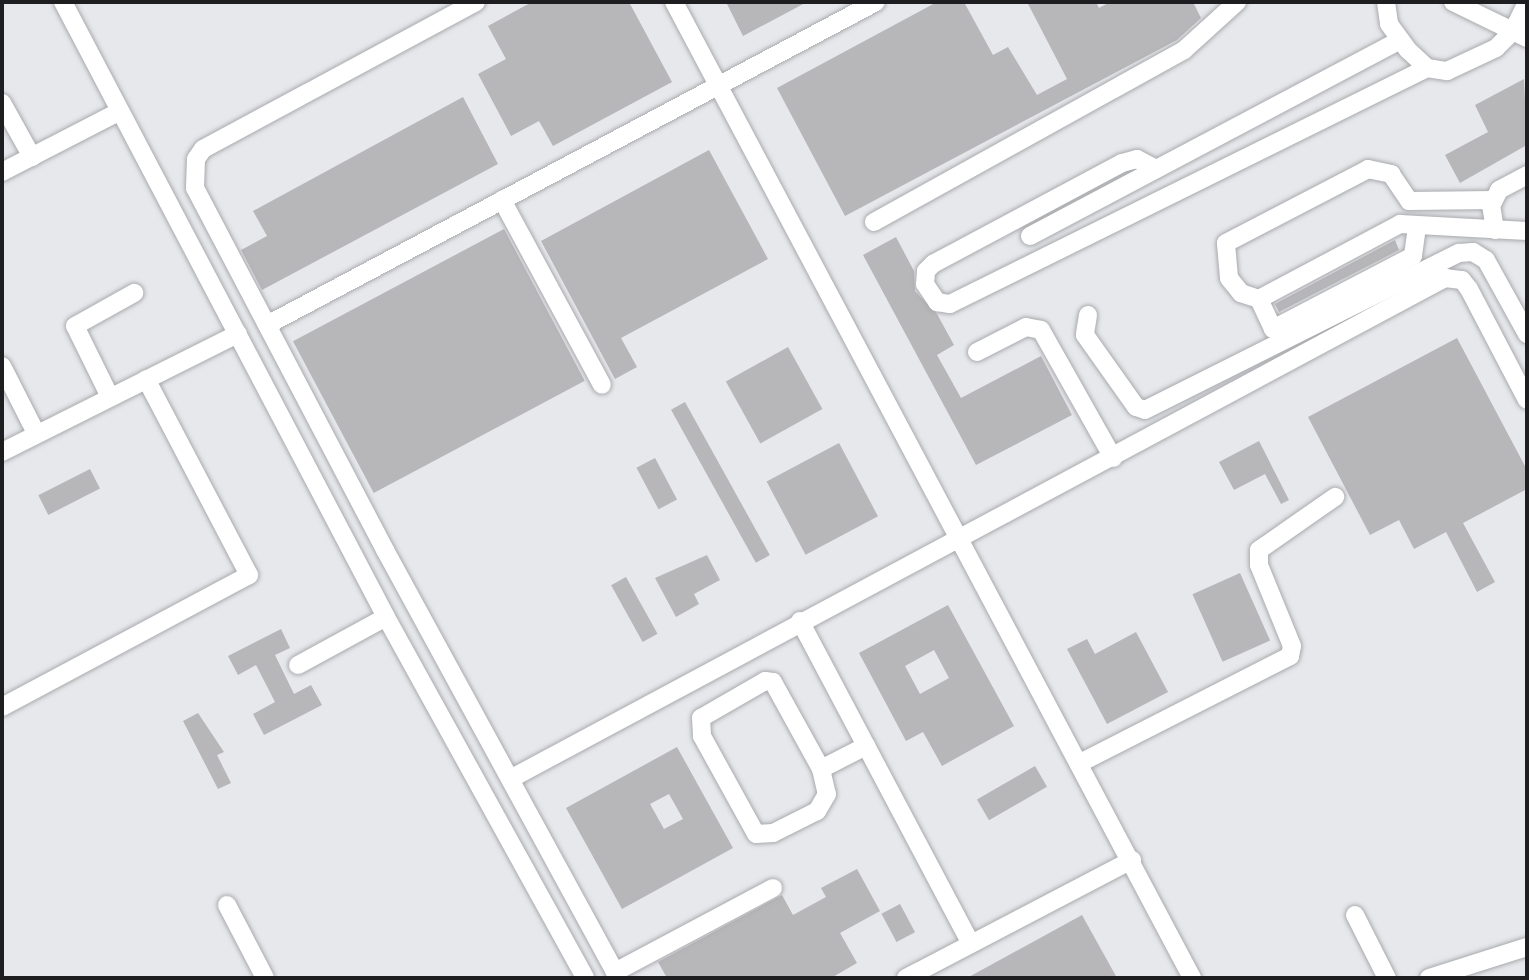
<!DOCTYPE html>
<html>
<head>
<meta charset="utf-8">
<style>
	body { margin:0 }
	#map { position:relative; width:1529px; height:980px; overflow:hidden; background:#e7e8ec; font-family:"Roboto Condensed",sans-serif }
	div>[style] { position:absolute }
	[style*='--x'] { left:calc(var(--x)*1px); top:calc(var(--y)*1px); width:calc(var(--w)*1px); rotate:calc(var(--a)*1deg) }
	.building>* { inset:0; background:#b7b6b9; transform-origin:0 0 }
	.roads { filter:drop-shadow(0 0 2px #a8aaad) drop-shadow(0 0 2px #a8aaad) }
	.minor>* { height:18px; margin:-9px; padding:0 9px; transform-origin:9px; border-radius:9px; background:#fff }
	span { translate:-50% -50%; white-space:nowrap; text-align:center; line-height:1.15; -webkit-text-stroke:7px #e7e8ec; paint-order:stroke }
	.frame { position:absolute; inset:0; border:4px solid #1e1e20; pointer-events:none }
</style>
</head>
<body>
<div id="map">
	<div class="building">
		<i style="clip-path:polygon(532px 2px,629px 2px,672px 82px,553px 146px,539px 121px,511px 136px,478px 74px,506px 59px,488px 26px)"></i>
		<i style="clip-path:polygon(726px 2px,807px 2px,743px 36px)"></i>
		<i style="clip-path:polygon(937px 2px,964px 2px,993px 55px,1008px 47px,1037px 95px,1067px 79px,1027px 2px,1096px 2px,1099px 8px,1110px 2px,1193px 2px,1201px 18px,1177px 40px,845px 216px,777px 88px)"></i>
		<i style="clip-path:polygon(1524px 79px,1527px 145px,1460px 183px,1445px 155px,1488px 132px,1475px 105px)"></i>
		<i style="clip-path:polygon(463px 97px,498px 164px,262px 290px,241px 250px,267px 236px,253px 211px)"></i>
		<i style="clip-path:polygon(709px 150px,768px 259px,621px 338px,637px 367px,615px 379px,541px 241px)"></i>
		<i style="left:504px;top:229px;width:172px;height:239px;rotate:62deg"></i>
		<i style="clip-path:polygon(896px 237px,914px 271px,915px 291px,937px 314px,954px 345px,937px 355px,961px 398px,1041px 356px,1072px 415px,976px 465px,863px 255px)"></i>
		<i style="clip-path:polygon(1395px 240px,1399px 250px,1279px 312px,1275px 304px)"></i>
		<i style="clip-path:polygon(1457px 338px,1527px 470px,1527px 489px,1463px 523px,1495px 582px,1477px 592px,1446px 532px,1414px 549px,1399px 520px,1370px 535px,1308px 417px)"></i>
		<i style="left:788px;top:347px;width:71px;height:71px;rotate:61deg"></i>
		<i style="left:685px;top:402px;width:175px;height:16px;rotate:61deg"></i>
		<i style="clip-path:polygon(1259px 441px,1289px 500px,1281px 504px,1265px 474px,1234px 490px,1219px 462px)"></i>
		<i style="left:839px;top:443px;width:83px;height:82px;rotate:62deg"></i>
		<i style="left:655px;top:458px;width:47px;height:21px;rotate:62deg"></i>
		<i style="left:90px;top:469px;width:22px;height:58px;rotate:63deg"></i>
		<i style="clip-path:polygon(707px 555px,720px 580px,694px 594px,699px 604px,676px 617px,655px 578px)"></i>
		<i style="left:1240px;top:573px;width:74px;height:52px;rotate:66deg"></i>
		<i style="left:626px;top:577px;width:65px;height:17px;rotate:61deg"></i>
		<i style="clip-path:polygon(evenodd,948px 605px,1014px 726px,942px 766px,923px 732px,906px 741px,859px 653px,948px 605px,934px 650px,949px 678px,920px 694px,905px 666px,934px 650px)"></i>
		<i style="clip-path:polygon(281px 629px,290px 648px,275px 655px,294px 694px,311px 685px,322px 705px,264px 735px,253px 714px,275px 702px,256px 665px,238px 675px,228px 656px)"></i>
		<i style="clip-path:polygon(1136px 632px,1168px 692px,1107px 724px,1067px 649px,1087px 639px,1095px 654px)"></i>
		<i style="clip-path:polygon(198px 713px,224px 752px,217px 755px,231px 783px,218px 789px,183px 721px)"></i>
		<i style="clip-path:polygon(evenodd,677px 747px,733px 848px,622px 909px,566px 808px,677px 747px,669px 794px,683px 819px,664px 829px,650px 804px,669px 794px)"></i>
		<i style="left:1035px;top:766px;width:24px;height:67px;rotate:60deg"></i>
		<i style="clip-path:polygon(857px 869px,880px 911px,840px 933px,857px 963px,831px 978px,667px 978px,658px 962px,782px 895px,793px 915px,826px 897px,821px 888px)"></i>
		<i style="left:900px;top:904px;width:32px;height:21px;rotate:62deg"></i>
		<i style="clip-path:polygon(1082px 915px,1117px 978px,967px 978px)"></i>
	</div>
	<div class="roads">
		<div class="minor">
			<i style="--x:63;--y:2;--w:695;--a:62.29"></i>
			<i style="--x:386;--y:617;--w:412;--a:61.1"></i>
			<i style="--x:476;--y:2;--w:310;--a:151.7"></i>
			<i style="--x:203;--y:149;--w:12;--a:125"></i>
			<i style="--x:196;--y:159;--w:29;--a:92"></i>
			<i style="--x:195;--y:188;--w:409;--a:62.3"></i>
			<i style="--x:385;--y:550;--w:487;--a:61.4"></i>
			<i style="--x:674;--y:2;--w:1105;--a:62.04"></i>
			<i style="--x:1386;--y:2;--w:22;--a:82"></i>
			<i style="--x:1389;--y:24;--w:32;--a:54"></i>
			<i style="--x:1408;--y:50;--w:26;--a:43"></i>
			<i style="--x:1427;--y:68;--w:20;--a:9"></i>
			<i style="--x:1447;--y:71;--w:54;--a:-25.1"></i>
			<i style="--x:1496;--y:48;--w:24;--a:-45"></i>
			<i style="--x:1513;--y:31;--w:32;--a:-64"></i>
			<i style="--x:1453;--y:2;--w:82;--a:25.9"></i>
			<i style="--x:2;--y:103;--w:62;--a:60.9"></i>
			<i style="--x:1156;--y:169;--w:21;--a:-152"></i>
			<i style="--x:1137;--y:159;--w:16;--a:165"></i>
			<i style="--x:1122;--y:163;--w:214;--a:151.9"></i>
			<i style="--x:933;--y:264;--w:10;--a:135"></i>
			<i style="--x:926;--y:271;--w:13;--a:94"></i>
			<i style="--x:925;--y:284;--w:22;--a:56"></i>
			<i style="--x:937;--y:302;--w:13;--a:9"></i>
			<i style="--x:950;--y:304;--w:532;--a:-26.32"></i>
			<i style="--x:2;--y:172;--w:131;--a:-27.3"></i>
			<i style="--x:502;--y:200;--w:210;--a:61.6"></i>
			<i style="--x:874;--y:222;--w:355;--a:-29"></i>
			<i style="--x:1184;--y:50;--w:72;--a:-42.2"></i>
			<i style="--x:1417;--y:227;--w:29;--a:98"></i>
			<i style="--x:1413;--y:256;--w:158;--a:152.5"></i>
			<i style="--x:1273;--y:329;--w:33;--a:-115"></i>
			<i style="--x:1259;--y:299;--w:19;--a:-162"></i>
			<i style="--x:1241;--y:293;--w:19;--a:-129"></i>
			<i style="--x:1229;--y:278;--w:35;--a:-95"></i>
			<i style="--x:1226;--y:243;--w:160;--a:-27.5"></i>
			<i style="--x:1368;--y:169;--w:24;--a:12"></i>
			<i style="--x:1391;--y:174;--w:32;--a:56"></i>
			<i style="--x:1409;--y:201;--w:85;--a:-0.7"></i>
			<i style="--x:1495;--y:230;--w:24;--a:-99"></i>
			<i style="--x:1491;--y:206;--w:18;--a:-63"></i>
			<i style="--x:1499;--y:190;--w:32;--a:-28"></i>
			<i style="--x:1030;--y:236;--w:419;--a:-27.9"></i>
			<i style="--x:1259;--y:299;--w:160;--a:-28"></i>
			<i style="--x:1400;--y:224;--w:127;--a:3.2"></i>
			<i style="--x:1088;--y:315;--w:20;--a:99"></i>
			<i style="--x:1085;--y:335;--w:88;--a:54.7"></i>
			<i style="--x:1136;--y:407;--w:9;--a:18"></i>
			<i style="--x:1145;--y:410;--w:351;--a:-26.6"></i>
			<i style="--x:1459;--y:253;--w:14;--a:-4"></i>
			<i style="--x:1473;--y:252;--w:15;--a:32"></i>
			<i style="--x:1486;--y:260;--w:85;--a:61"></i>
			<i style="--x:267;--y:325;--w:689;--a:-27.94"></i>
			<i style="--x:977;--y:352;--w:55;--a:-27"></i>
			<i style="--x:1026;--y:327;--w:15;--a:11"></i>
			<i style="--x:1041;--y:330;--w:147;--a:60.6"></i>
			<i style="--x:2;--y:366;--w:75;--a:63.1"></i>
			<i style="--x:110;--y:397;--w:79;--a:-116.2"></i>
			<i style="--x:75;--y:326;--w:68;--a:-29.2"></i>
			<i style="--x:2;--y:452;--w:264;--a:-26.6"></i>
			<i style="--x:800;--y:621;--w:365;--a:62.1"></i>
			<i style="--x:298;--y:665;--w:100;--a:-28.6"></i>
			<i style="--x:2;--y:707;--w:280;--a:-28.1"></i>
			<i style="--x:249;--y:575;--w:221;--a:-117.7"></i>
			<i style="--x:1080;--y:763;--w:236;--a:-27"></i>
			<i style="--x:1290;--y:656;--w:10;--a:-79"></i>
			<i style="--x:1292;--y:646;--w:87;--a:-112.2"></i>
			<i style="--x:1259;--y:565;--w:15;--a:-90"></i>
			<i style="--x:1259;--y:550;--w:93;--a:-34.9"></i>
			<i style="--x:821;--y:769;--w:26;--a:77"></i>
			<i style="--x:827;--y:794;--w:20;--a:120"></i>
			<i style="--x:817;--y:811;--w:49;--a:153.4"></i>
			<i style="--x:773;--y:833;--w:17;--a:177"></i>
			<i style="--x:756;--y:834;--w:112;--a:-118.9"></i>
			<i style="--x:702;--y:736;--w:18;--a:-93"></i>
			<i style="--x:701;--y:718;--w:74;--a:-30"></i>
			<i style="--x:765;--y:681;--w:8;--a:7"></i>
			<i style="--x:773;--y:682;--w:99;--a:61.1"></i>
			<i style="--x:821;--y:769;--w:51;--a:-27.1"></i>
			<i style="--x:512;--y:778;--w:1059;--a:-28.19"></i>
			<i style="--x:1445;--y:278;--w:17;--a:7"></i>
			<i style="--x:1462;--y:280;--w:11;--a:52"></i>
			<i style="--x:1469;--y:289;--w:125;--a:62.4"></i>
			<i style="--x:227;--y:905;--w:82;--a:62.5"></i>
			<i style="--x:1355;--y:915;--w:71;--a:63.1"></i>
			<i style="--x:615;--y:972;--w:179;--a:-28"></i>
			<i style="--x:906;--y:978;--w:255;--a:-27.6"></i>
			<i style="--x:1429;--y:978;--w:103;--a:-17.6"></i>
		</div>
	</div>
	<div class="frame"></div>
</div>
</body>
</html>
